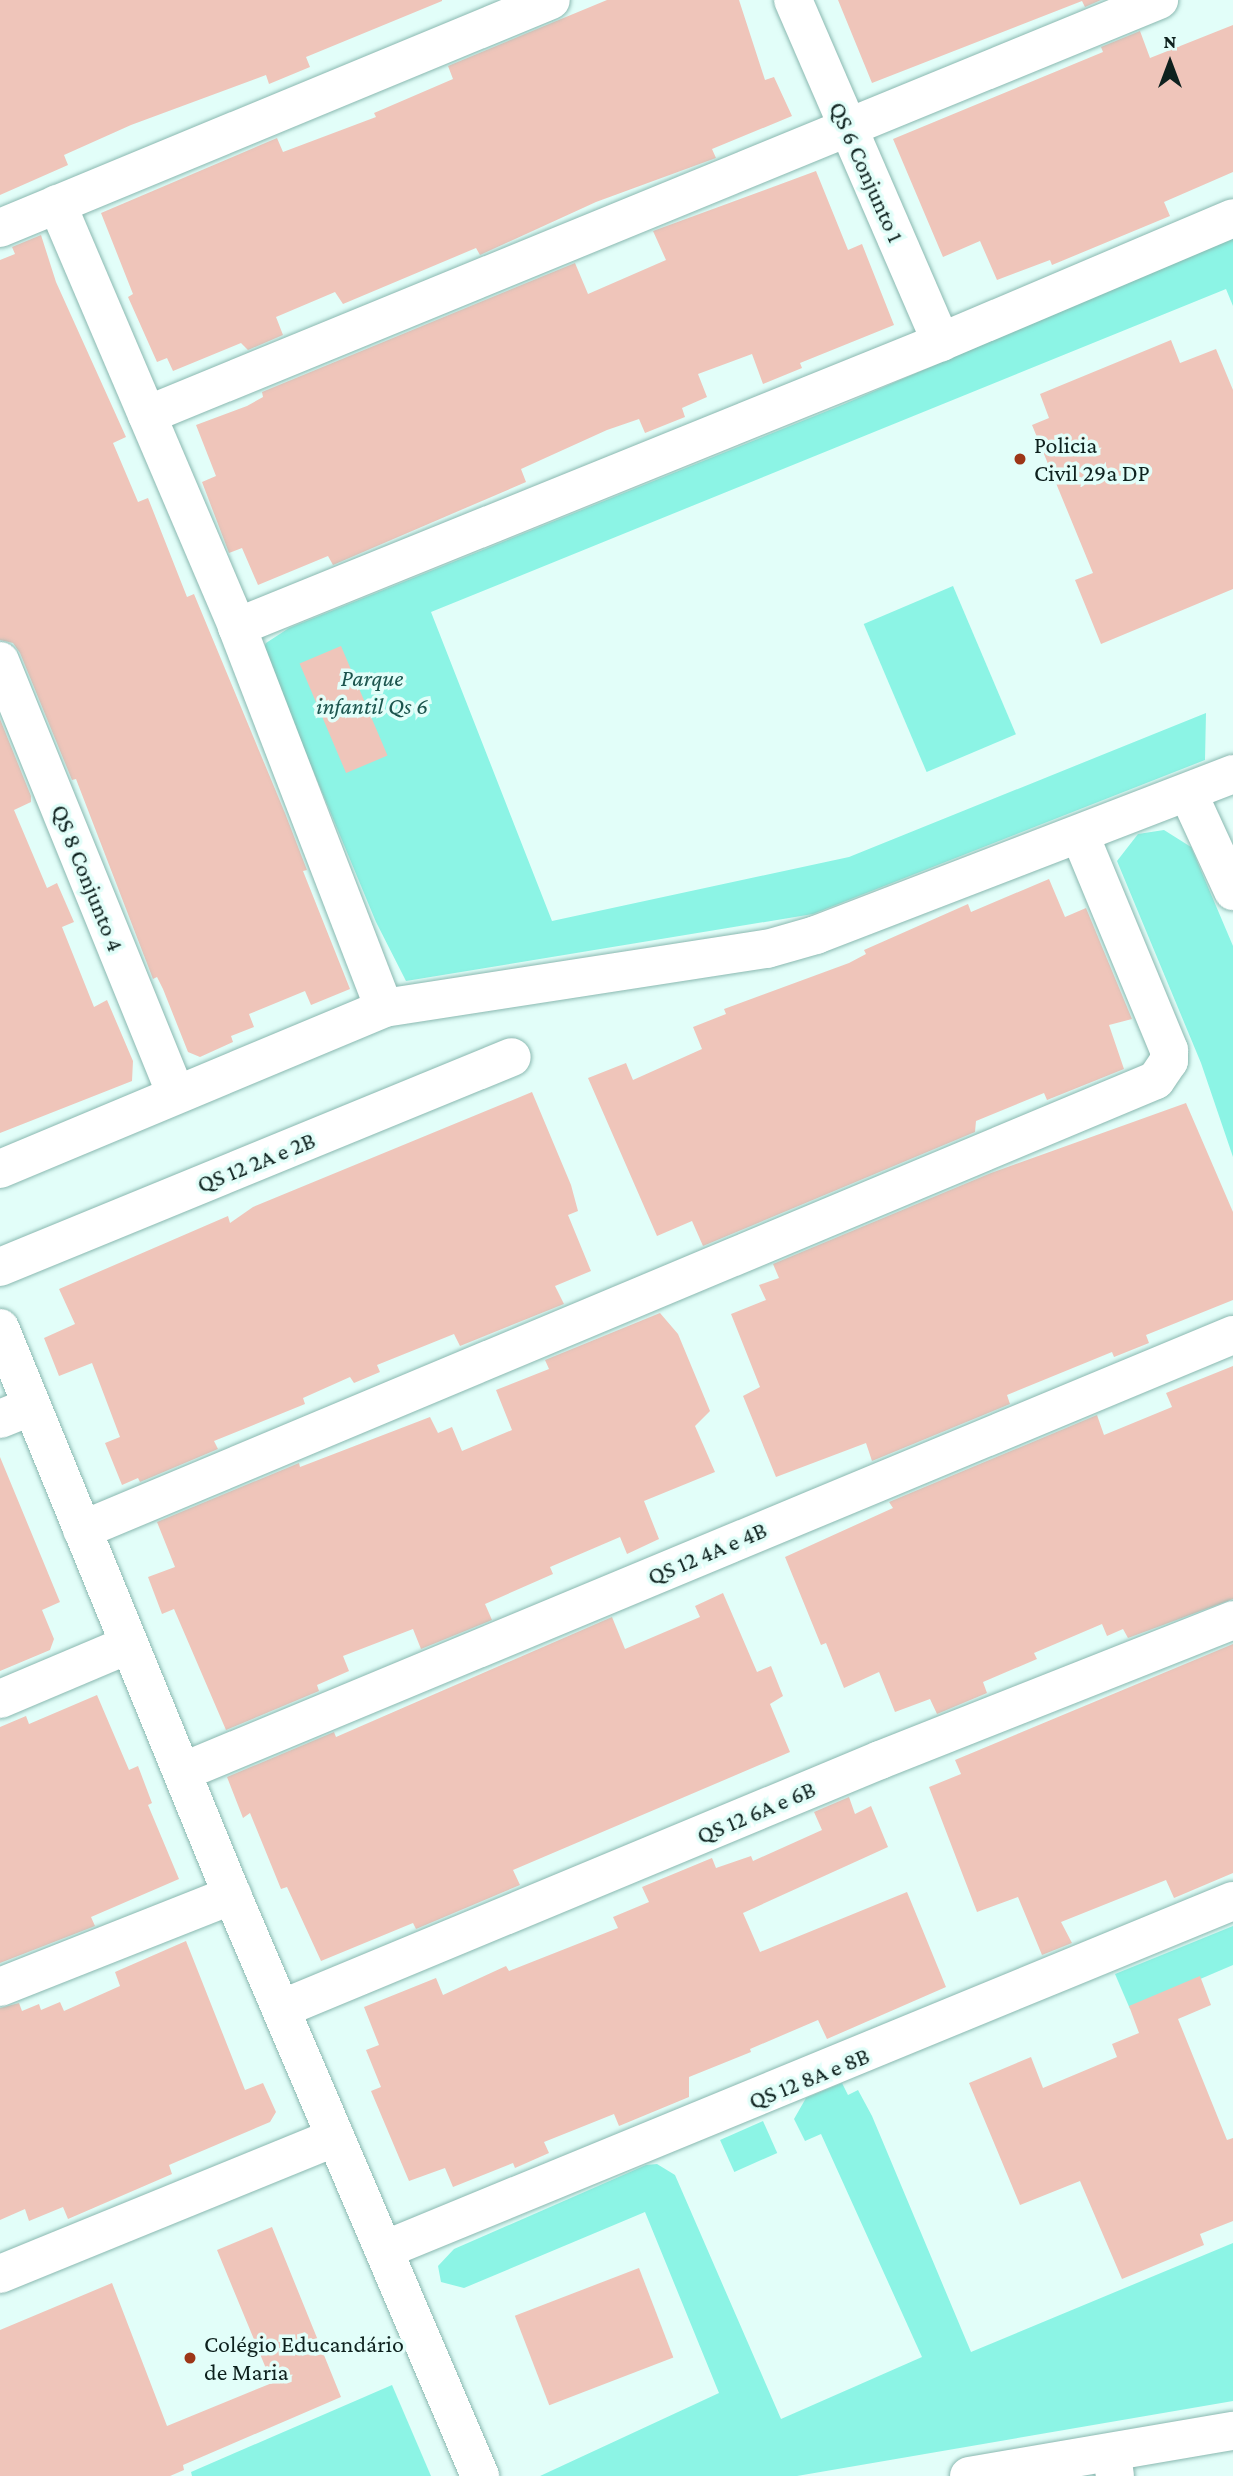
<!DOCTYPE html>
<html>
<head>
<meta charset="utf-8">
<style>
	body { margin:0 }
	#map { position:relative; width:1233px; height:2476px; overflow:hidden; background:#e2fef9; font-family:"Crimson Pro",serif }
	div>[style] { position:absolute }
	[style*='--x'] { left:calc(var(--x)*1px); top:calc(var(--y)*1px); width:calc(var(--w)*1px); rotate:calc(var(--a)*1deg) }
	.green>* { inset:0; background:#8cf4e5; transform-origin:0 0 }
	.building>* { inset:0; background:#efc5ba; transform-origin:0 0 }
	.roads { filter:drop-shadow(0 0 2px #8ab8b0) drop-shadow(0 0 2px #8ab8b0) }
	.minor>* { height:38px; margin:-19px; padding:0 19px; transform-origin:19px; border-radius:19px; background:#fff }
	.tertiary>* { height:38px; margin:-19px; padding:0 19px; transform-origin:19px; border-radius:19px; background:#fff }
	.dots>* { width:19px; height:19px; translate:-50% -50%; box-sizing:border-box; border:4px solid #e2fef9; border-radius:50% }
	span { translate:-50% -50%; white-space:nowrap; text-align:center; line-height:1.15; -webkit-text-stroke:7px #e2fef9; paint-order:stroke }
	.street-label { font-size:24px; color:#0e211e }
	.poi-label { font-size:24px; color:#0e211e }
	.left { translate:0 -50%; text-align:left }
	.park-label { font-size:24px; color:#1b544d; font-style:italic }
	.north { position:absolute; left:1135px; top:28px; width:70px; height:70px; -webkit-text-stroke:5px #e2fef9; paint-order:stroke; rotate:0deg; font-size:19px; font-weight:700; line-height:28px; text-align:center; color:#0e211e }
	.north::after { content:''; display:block; margin:auto; width:24px; height:32px; background:#0e211e; clip-path:polygon(50% 0,100% 100%,50% 72%,0 100%) }
</style>
</head>
<body>
<div id="map">
	<div class="green">
		<i style="clip-path:polygon(1233px 237px,1233px 306px,1226px 289px,431px 612px,552px 921px,849px 857px,1206px 713px,1205px 760px,813px 914px,406px 981px,376px 922px,263px 650px,266px 643px,289px 628px,842px 405px)"></i>
		<i style="left:953px;top:586px;width:161px;height:97px;rotate:67deg"></i>
		<i style="clip-path:polygon(1164px 830px,1191px 847px,1233px 946px,1233px 1157px,1201px 1063px,1117px 861px,1138px 834px)"></i>
		<i style="clip-path:polygon(1233px 1926px,1233px 1965px,1130px 2009px,1115px 1974px)"></i>
		<i style="clip-path:polygon(842px 2083px,848px 2095px,858px 2090px,872px 2116px,971px 2352px,1233px 2243px,1233px 2401px,797px 2476px,540px 2476px,719px 2393px,645px 2212px,464px 2288px,441px 2282px,438px 2266px,454px 2249px,646px 2165px,657px 2164px,675px 2175px,781px 2419px,922px 2357px,821px 2134px,805px 2141px,794px 2119px,806px 2098px)"></i>
		<i style="left:763px;top:2121px;width:35px;height:47px;rotate:66deg"></i>
		<i style="clip-path:polygon(392px 2385px,431px 2476px,192px 2476px,191px 2472px)"></i>
	</div>
	<div class="building">
		<i style="clip-path:polygon(0 0,442px 0,442px 1px,306px 57px,310px 67px,269px 84px,266px 75px,131px 125px,64px 155px,68px 165px,0 195px)"></i>
		<i style="clip-path:polygon(607px 0,739px 0,765px 80px,774px 77px,792px 116px,712px 149px,716px 158px,596px 202px,480px 255px,476px 248px,343px 304px,335px 292px,276px 317px,283px 335px,248px 350px,241px 343px,173px 371px,167px 358px,157px 362px,128px 297px,133px 294px,101px 213px,277px 138px,283px 152px,376px 117px,374px 113px,453px 79px,448px 66px)"></i>
		<i style="clip-path:polygon(838px 0,1101px 0,1085px 7px,1082px 1px,872px 83px)"></i>
		<i style="clip-path:polygon(1233px 25px,1233px 172px,1164px 202px,1170px 216px,1052px 265px,1050px 260px,997px 280px,980px 241px,943px 257px,893px 139px,1103px 52px,1101px 47px,1140px 31px,1150px 58px)"></i>
		<i style="clip-path:polygon(816px 171px,848px 250px,862px 244px,894px 325px,800px 363px,802px 368px,763px 384px,752px 354px,698px 374px,707px 397px,682px 408px,685px 417px,645px 433px,639px 419px,607px 430px,521px 469px,526px 482px,333px 565px,328px 556px,258px 585px,242px 548px,229px 553px,202px 482px,216px 476px,196px 425px,247px 406px,263px 397px,262px 392px,575px 263px,588px 294px,666px 260px,653px 231px)"></i>
		<i style="clip-path:polygon(41px 235px,56px 282px,126px 437px,113px 443px,138px 502px,148px 498px,187px 597px,194px 594px,285px 813px,307px 870px,303px 871px,350px 989px,311px 1005px,305px 991px,249px 1014px,254px 1027px,231px 1036px,233px 1042px,200px 1057px,188px 1052px,163px 989px,157px 977px,153px 979px,76px 779px,72px 780px,20px 653px,13px 643px,0 640px,0 260px,15px 254px,12px 247px)"></i>
		<i style="clip-path:polygon(1171px 340px,1180px 363px,1216px 349px,1233px 390px,1233px 589px,1101px 644px,1075px 580px,1093px 573px,1032px 425px,1049px 418px,1040px 394px)"></i>
		<i style="left:341px;top:646px;width:119px;height:45px;rotate:67deg"></i>
		<i style="clip-path:polygon(0 719px,31px 796px,31px 802px,14px 810px,47px 888px,57px 883px,74px 922px,62px 927px,94px 1007px,107px 1000px,133px 1061px,132px 1081px,0 1133px)"></i>
		<i style="clip-path:polygon(1049px 879px,1065px 917px,1086px 908px,1132px 1019px,1109px 1025px,1124px 1069px,1047px 1100px,1044px 1093px,976px 1121px,975px 1132px,703px 1246px,692px 1221px,657px 1236px,588px 1078px,626px 1063px,633px 1080px,702px 1049px,693px 1027px,726px 1014px,724px 1009px,849px 963px,866px 954px,864px 950px,968px 904px,971px 912px)"></i>
		<i style="clip-path:polygon(532px 1092px,571px 1185px,578px 1211px,568px 1215px,591px 1271px,555px 1286px,564px 1304px,460px 1346px,454px 1334px,377px 1365px,380px 1372px,354px 1383px,350px 1377px,303px 1398px,305px 1404px,214px 1441px,218px 1449px,140px 1482px,138px 1478px,122px 1485px,105px 1443px,120px 1437px,92px 1363px,59px 1376px,44px 1338px,75px 1324px,59px 1289px,228px 1216px,230px 1223px,253px 1207px)"></i>
		<i style="clip-path:polygon(1186px 1103px,1233px 1212px,1233px 1300px,1146px 1335px,1149px 1343px,1114px 1357px,1112px 1352px,1007px 1395px,1010px 1404px,872px 1461px,866px 1443px,776px 1477px,743px 1396px,760px 1387px,731px 1314px,766px 1300px,759px 1285px,779px 1278px,773px 1264px,991px 1173px)"></i>
		<i style="clip-path:polygon(660px 1313px,678px 1334px,710px 1411px,695px 1426px,715px 1472px,644px 1501px,659px 1539px,627px 1554px,620px 1537px,550px 1567px,553px 1574px,485px 1604px,492px 1620px,421px 1649px,413px 1629px,343px 1656px,349px 1671px,317px 1685px,319px 1691px,226px 1730px,174px 1609px,162px 1614px,148px 1577px,175px 1567px,157px 1522px,299px 1463px,300px 1467px,430px 1417px,438px 1433px,452px 1427px,462px 1451px,512px 1430px,496px 1390px,549px 1369px,545px 1360px)"></i>
		<i style="clip-path:polygon(1233px 1366px,1233px 1599px,1128px 1638px,1123px 1629px,1107px 1636px,1102px 1624px,1034px 1653px,1037px 1659px,983px 1682px,987px 1693px,937px 1714px,930px 1699px,895px 1712px,879px 1672px,844px 1688px,826px 1643px,821px 1645px,785px 1557px,893px 1508px,889px 1502px,1097px 1415px,1104px 1435px,1172px 1407px,1166px 1393px)"></i>
		<i style="clip-path:polygon(0 1457px,60px 1602px,42px 1610px,54px 1639px,50px 1650px,0 1671px)"></i>
		<i style="clip-path:polygon(723px 1593px,757px 1672px,771px 1666px,783px 1696px,770px 1704px,790px 1752px,513px 1870px,520px 1885px,416px 1929px,413px 1923px,321px 1961px,287px 1887px,281px 1889px,250px 1813px,243px 1818px,227px 1777px,334px 1732px,336px 1737px,612px 1617px,625px 1649px,700px 1617px,695px 1606px)"></i>
		<i style="clip-path:polygon(1233px 1644px,1233px 1873px,1174px 1898px,1166px 1880px,1061px 1922px,1072px 1943px,1042px 1955px,1018px 1897px,977px 1912px,929px 1787px,961px 1774px,955px 1760px)"></i>
		<i style="clip-path:polygon(97px 1695px,129px 1770px,138px 1766px,152px 1803px,148px 1805px,179px 1879px,91px 1917px,95px 1926px,0 1963px,0 1727px,26px 1716px,29px 1724px)"></i>
		<i style="clip-path:polygon(849px 1797px,855px 1814px,871px 1806px,888px 1847px,743px 1913px,760px 1952px,907px 1892px,946px 1987px,827px 2039px,818px 2020px,750px 2049px,751px 2052px,689px 2077px,689px 2097px,619px 2126px,614px 2114px,544px 2142px,549px 2153px,515px 2168px,513px 2163px,453px 2187px,445px 2168px,409px 2181px,371px 2091px,381px 2087px,366px 2050px,379px 2045px,364px 2007px,436px 1978px,443px 1995px,506px 1966px,509px 1971px,618px 1928px,613px 1917px,649px 1902px,642px 1887px,712px 1858px,716px 1868px,751px 1856px,753px 1861px,822px 1830px,814px 1812px)"></i>
		<i style="clip-path:polygon(186px 1941px,245px 2090px,263px 2083px,276px 2112px,270px 2122px,169px 2165px,172px 2174px,68px 2219px,63px 2207px,29px 2221px,25px 2209px,0 2220px,0 2008px,19px 2003px,22px 2011px,39px 2004px,41px 2010px,60px 2002px,64px 2011px,120px 1986px,115px 1972px)"></i>
		<i style="clip-path:polygon(1200px 1976px,1211px 2005px,1178px 2019px,1227px 2140px,1233px 2138px,1233px 2221px,1200px 2234px,1204px 2245px,1122px 2279px,1080px 2181px,1020px 2205px,969px 2083px,1031px 2057px,1043px 2088px,1117px 2057px,1112px 2044px,1139px 2033px,1129px 2006px)"></i>
		<i style="clip-path:polygon(272px 2227px,341px 2397px,183px 2465px,184px 2470px,170px 2476px,0 2476px,0 2330px,112px 2283px,167px 2426px,272px 2383px,217px 2250px)"></i>
		<i style="left:639px;top:2268px;width:96px;height:133px;rotate:69deg"></i>
	</div>
	<div class="roads">
		<div class="minor">
			<i style="--x:793;--y:0;--w:373;--a:66.6"></i>
			<i style="--x:57;--y:204;--w:460;--a:66.9"></i>
			<i style="--x:237;--y:627;--w:408;--a:68.9"></i>
			<i style="--x:0;--y:228;--w:596;--a:-22.48"></i>
			<i style="--x:147;--y:415;--w:1094;--a:-22.3"></i>
			<i style="--x:237;--y:627;--w:760;--a:-22.04"></i>
			<i style="--x:941;--y:342;--w:317;--a:-23"></i>
			<i style="--x:0;--y:661;--w:467;--a:67.9"></i>
			<i style="--x:1188;--y:793;--w:108;--a:65.3"></i>
			<i style="--x:0;--y:1169;--w:416;--a:-22.7"></i>
			<i style="--x:384;--y:1008;--w:388;--a:-8.8"></i>
			<i style="--x:767;--y:949;--w:51;--a:-15.9"></i>
			<i style="--x:816;--y:935;--w:447;--a:-21.1"></i>
			<i style="--x:0;--y:1267;--w:553;--a:-22.3"></i>
			<i style="--x:0;--y:1419;--w:31;--a:-22"></i>
			<i style="--x:82;--y:1530;--w:1164;--a:-22.73"></i>
			<i style="--x:1156;--y:1080;--w:23;--a:-56"></i>
			<i style="--x:1169;--y:1061;--w:11;--a:-90"></i>
			<i style="--x:1169;--y:1050;--w:233;--a:-112.5"></i>
			<i style="--x:0;--y:1699;--w:139;--a:-22.9"></i>
			<i style="--x:182;--y:1772;--w:1138;--a:-22.58"></i>
			<i style="--x:0;--y:1987;--w:250;--a:-21.6"></i>
			<i style="--x:281;--y:2009;--w:649;--a:-22.57"></i>
			<i style="--x:880;--y:1760;--w:380;--a:-21.6"></i>
			<i style="--x:384;--y:2250;--w:918;--a:-22.35"></i>
			<i style="--x:0;--y:2274;--w:362;--a:-22.2"></i>
			<i style="--x:1112;--y:2455;--w:21;--a:82"></i>
		</div>
		<div class="tertiary">
			<i style="--x:0;--y:1328;--w:613;--a:67.75"></i>
			<i style="--x:232;--y:1895;--w:632;--a:66.88"></i>
			<i style="--x:969;--y:2476;--w:268;--a:-9.7"></i>
		</div>
	</div>
	<div class="dots">
		<i style="left:1020px;top:459px;background:#9d3618"></i>
		<i style="left:190px;top:2358px;background:#9d3618"></i>
	</div>
	<div class="street-label">
		<span style="left:867px;top:172px;rotate:66deg">QS 6 Conjunto 1</span>
		<span style="left:88px;top:878px;rotate:68deg">QS 8 Conjunto 4</span>
		<span style="left:256px;top:1162px;rotate:-22deg">QS 12 2A e 2B</span>
		<span style="left:707px;top:1553px;rotate:-23deg">QS 12 4A e 4B</span>
		<span style="left:756px;top:1812px;rotate:-23deg">QS 12 6A e 6B</span>
		<span style="left:809px;top:2078px;rotate:-22deg">QS 12 8A e 8B</span>
	</div>
	<div class="poi-label">
		<span class="left" style="left:1034px;top:459px">Policia<br>Civil 29a DP</span>
		<span class="left" style="left:204px;top:2358px">Colégio Educandário<br>de Maria</span>
	</div>
	<div class="park-label">
		<span style="left:372px;top:692px">Parque<br>infantil Qs 6</span>
	</div>
	<div class="north">N</div>
</div>
</body>
</html>
